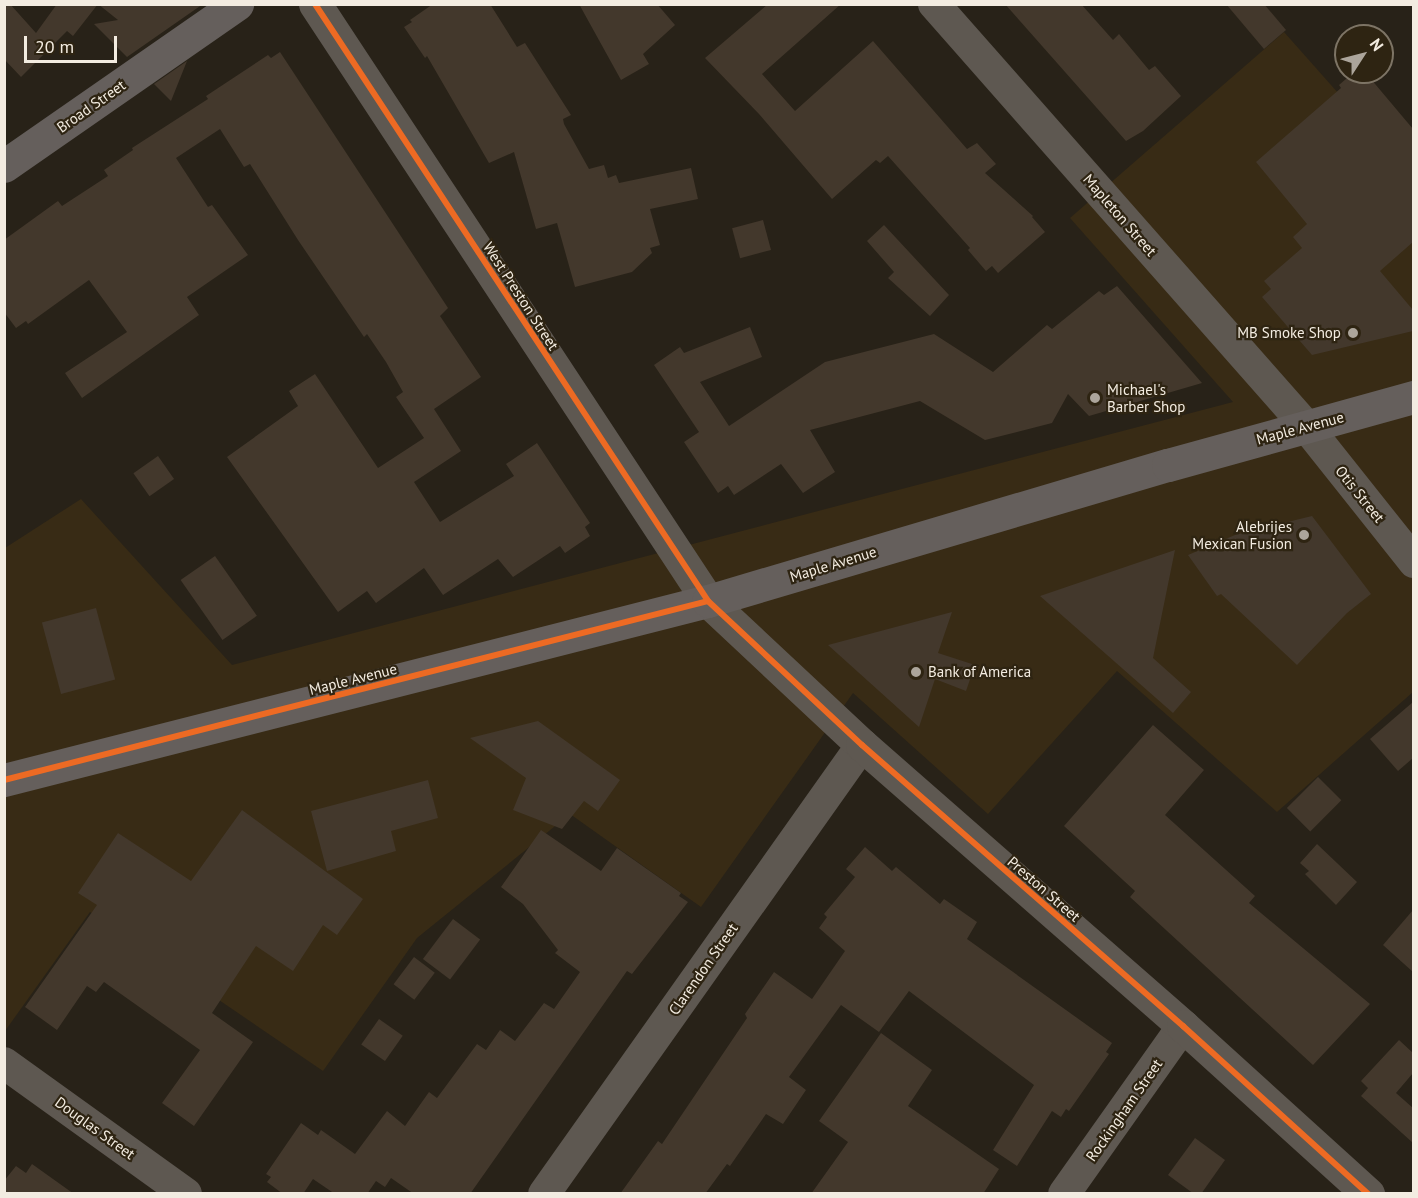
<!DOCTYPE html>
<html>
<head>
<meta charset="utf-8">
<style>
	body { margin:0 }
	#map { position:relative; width:1418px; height:1198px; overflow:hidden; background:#282218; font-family:"PT Sans",sans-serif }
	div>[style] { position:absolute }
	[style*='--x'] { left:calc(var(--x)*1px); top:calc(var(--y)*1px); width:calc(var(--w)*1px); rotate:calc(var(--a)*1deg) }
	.built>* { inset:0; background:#382b15 }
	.building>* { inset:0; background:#43382c; transform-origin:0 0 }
	.minor>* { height:32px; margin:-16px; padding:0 16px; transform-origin:16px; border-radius:16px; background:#5e5851 }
	.tertiary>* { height:33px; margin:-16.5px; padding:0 16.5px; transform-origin:16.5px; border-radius:16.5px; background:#5e5851 }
	.secondary>* { height:33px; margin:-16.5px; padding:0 16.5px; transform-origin:16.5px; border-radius:16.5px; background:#655f5c }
	.cycleway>* { height:6px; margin:-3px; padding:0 3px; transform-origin:3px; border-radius:3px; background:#ed6a23 }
	.dots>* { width:16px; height:16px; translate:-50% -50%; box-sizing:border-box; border:3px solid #2e2412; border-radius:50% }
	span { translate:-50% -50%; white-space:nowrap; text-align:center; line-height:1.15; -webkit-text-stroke:4.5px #2e2412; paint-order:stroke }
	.street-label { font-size:15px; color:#f3ece1 }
	.poi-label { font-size:15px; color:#f3ece1 }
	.right { translate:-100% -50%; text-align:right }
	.left { translate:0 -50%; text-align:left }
	.frame { position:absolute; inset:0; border:6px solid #f3ece1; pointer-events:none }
	.north { position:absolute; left:1334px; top:24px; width:60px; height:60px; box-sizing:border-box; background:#2e2412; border:2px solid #7d7465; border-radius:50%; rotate:54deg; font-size:16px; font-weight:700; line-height:24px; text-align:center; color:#f3ece1 }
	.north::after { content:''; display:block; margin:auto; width:21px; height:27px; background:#aca59b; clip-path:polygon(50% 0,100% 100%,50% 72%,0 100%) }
	.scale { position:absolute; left:24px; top:36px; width:93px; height:27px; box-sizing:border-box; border:3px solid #f3ece1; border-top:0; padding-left:8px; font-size:18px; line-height:21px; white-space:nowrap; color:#f3ece1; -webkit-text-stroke:4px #2e2412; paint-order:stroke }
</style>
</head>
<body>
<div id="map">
	<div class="built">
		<i style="clip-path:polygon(1284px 32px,1402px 165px,1413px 155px,1413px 692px,1277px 812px,1117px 671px,988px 814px,853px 693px,701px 907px,570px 814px,417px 938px,323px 1071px,90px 912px,5px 1031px,5px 548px,81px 499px,232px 665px,1233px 402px,1070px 218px)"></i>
	</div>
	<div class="building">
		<i style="clip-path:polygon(4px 4px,10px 4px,36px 33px,57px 4px,98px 4px,73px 36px,67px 31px,21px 77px,4px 59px)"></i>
		<i style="clip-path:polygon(98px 4px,203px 4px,127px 57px,94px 24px,118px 20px)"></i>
		<i style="clip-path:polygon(433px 4px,490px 4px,517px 47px,525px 43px,571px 115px,563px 119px,564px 124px,589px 169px,604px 165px,608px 178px,616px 175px,619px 183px,691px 168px,698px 199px,650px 209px,660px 245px,650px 248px,652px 253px,632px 272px,575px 287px,557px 223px,536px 229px,514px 152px,489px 163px,427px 56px,425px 58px,404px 27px,412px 22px,410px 20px)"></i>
		<i style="clip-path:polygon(579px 4px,657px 4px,675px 25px,643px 54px,649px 64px,621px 80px)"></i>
		<i style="clip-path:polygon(768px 4px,841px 4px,762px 74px,795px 111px,873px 41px,967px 149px,977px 143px,996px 164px,985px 173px,1033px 216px,1032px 217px,1045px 232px,998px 273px,992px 266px,986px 271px,968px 250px,970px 248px,888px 156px,880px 163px,876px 160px,832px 199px,759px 114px,705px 58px)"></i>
		<i style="clip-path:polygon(1005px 4px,1081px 4px,1113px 40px,1119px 34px,1149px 70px,1155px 66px,1181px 96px,1143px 131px,1126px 141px)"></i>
		<i style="clip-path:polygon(1226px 4px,1264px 4px,1286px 30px,1264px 49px)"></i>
		<i style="clip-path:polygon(280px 52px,448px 308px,440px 316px,481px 377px,434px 409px,461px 451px,414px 482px,440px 522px,514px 476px,506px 464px,537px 443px,590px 523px,585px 527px,590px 536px,565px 553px,560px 546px,513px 577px,498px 559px,443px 595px,424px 568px,376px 603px,367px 591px,338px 612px,227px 457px,298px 406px,289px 391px,315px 374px,378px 468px,424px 438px,396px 397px,403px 392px,386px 362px,367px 334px,364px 337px,298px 240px,250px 164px,244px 167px,220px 129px,176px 158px,208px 207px,212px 205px,248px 255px,187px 297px,199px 315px,82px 398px,65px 373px,127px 332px,89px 280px,28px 324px,26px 321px,16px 328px,4px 312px,4px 240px,58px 201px,62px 206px,108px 176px,104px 170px,133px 150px,132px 148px,208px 99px,206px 96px,268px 55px,271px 58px)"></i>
		<i style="clip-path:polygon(187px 61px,171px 101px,154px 84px)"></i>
		<i style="clip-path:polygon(1354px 72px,1365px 72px,1413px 129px,1413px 242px,1380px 271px,1413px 310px,1413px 331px,1312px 355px,1262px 297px,1271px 289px,1264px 281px,1302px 248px,1293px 237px,1307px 224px,1256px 162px,1341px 88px,1339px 85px)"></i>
		<i style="left:763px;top:220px;width:31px;height:32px;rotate:75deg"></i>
		<i style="clip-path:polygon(884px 225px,949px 295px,930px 316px,888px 278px,894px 272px,867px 241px)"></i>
		<i style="clip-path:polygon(1117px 286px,1202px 383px,1089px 416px,1068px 394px,1052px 423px,985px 440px,920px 401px,810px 430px,835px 472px,803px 493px,781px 464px,734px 495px,728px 486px,718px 493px,684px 442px,699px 432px,654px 365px,680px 347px,684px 353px,750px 327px,762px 357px,700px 382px,729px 426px,825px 362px,934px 334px,993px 372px,1047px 325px,1052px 329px,1099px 291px,1104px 295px)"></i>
		<i style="left:158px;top:456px;width:28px;height:30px;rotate:55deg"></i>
		<i style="clip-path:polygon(1312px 516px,1371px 594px,1347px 613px,1297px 665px,1221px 594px,1217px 596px,1188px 555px,1235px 535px)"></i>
		<i style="clip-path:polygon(1175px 550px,1153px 658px,1191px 692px,1173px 713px,1040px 596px)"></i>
		<i style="left:215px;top:556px;width:73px;height:42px;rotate:55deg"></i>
		<i style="left:96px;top:608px;width:74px;height:56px;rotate:75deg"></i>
		<i style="clip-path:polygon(952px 612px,938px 653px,975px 665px,966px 691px,935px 679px,919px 727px,828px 645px)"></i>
		<i style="clip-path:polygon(1413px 702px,1413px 758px,1398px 771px,1370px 739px)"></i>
		<i style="clip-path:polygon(538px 721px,620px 780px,598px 811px,584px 801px,562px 829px,513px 810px,526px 778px,470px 738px)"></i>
		<i style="clip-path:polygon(1153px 725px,1204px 770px,1165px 815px,1255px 896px,1249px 903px,1370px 1004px,1313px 1065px,1130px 897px,1135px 891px,1064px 826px)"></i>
		<i style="left:1318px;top:777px;width:33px;height:44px;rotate:45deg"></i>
		<i style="clip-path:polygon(428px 780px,438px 818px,391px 831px,396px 851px,327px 871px,311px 811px)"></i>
		<i style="clip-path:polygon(242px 810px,363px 899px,337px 935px,323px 925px,293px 971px,256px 946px,212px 1013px,253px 1042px,194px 1126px,162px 1103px,200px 1050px,104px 982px,96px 992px,87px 986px,57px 1030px,25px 1007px,97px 905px,78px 893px,118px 833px,191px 881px)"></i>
		<i style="clip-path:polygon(541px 830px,601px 871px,617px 848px,681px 893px,679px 896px,688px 902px,632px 974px,627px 971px,470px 1194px,414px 1194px,391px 1178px,385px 1187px,376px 1181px,367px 1194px,335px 1194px,313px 1179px,303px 1194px,283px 1194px,267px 1182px,271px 1177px,266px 1174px,301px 1123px,318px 1135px,321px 1130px,355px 1154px,387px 1111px,405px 1126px,429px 1092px,437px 1098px,477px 1044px,486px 1050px,500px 1030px,515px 1041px,544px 1003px,554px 1009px,580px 972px,555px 953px,558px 950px,523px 904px,501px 887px)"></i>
		<i style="clip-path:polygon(1317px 844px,1357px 882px,1336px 905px,1305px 874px,1309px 871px,1300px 863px)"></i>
		<i style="clip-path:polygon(865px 847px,892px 871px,896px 867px,940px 904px,944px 899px,977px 922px,967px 939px,1112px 1043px,1106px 1052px,1109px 1054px,1069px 1111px,1066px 1109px,1061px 1117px,1052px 1111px,1017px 1166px,993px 1150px,1034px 1085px,909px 991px,879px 1032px,841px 1005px,789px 1077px,806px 1090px,783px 1124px,766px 1114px,730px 1166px,727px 1164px,705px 1194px,620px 1194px,658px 1141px,662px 1144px,747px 1018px,745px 1014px,774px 972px,812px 999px,845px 951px,819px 928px,827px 917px,824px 914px,855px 877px,846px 869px)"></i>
		<i style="clip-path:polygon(1413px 910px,1413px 972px,1383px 945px)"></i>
		<i style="left:453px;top:919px;width:34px;height:50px;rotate:37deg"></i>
		<i style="left:414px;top:957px;width:26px;height:34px;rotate:37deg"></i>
		<i style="left:379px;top:1019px;width:29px;height:31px;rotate:35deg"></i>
		<i style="clip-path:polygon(881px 1033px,932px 1070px,908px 1106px,999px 1169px,983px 1194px,811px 1194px,848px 1142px,819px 1121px)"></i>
		<i style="clip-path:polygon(1399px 1040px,1413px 1053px,1413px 1073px,1396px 1093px,1413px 1108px,1413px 1143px,1361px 1096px,1368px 1088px,1361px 1081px)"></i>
		<i style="clip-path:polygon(1195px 1138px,1225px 1160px,1201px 1194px,1194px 1194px,1168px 1175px)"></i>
		<i style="clip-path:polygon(32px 1164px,74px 1194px,4px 1194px,4px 1181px,16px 1166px,26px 1173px)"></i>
	</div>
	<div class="minor">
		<i style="--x:934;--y:4;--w:563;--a:48.6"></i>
		<i style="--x:1306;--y:426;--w:174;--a:51.5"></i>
		<i style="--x:4;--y:1063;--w:224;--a:35.7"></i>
		<i style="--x:544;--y:1194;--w:550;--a:-54.69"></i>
		<i style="--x:1064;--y:1194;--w:206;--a:-54.7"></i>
	</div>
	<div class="tertiary">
		<i style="--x:315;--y:4;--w:715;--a:56.64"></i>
		<i style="--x:708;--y:601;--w:211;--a:43.1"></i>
		<i style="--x:862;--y:745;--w:427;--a:41.2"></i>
		<i style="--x:1183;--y:1026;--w:250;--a:42.2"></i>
	</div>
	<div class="secondary">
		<i style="--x:4;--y:166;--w:284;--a:-34.8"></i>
		<i style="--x:4;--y:780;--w:726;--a:-14.27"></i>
		<i style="--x:708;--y:601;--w:480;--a:-16.5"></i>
		<i style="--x:1168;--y:465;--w:255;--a:-15.5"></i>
	</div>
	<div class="cycleway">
		<i style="--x:315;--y:4;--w:715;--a:56.64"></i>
		<i style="--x:708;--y:601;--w:211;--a:43.1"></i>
		<i style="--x:862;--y:745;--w:427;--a:41.2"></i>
		<i style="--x:1183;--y:1026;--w:250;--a:42.2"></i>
		<i style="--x:4;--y:780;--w:726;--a:-14.27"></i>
	</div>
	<div class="dots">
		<i style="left:1353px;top:333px;background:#aca59b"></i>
		<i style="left:1095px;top:398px;background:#aca59b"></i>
		<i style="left:1304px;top:535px;background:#aca59b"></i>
		<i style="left:916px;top:672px;background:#aca59b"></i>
	</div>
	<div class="street-label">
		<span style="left:91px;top:106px;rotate:-35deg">Broad Street</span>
		<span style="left:1120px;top:215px;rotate:49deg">Mapleton Street</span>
		<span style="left:521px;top:296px;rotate:57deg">West Preston Street</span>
		<span style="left:1300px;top:428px;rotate:-15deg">Maple Avenue</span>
		<span style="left:1360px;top:494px;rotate:51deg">Otis Street</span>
		<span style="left:833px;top:564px;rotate:-17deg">Maple Avenue</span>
		<span style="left:353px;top:679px;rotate:-14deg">Maple Avenue</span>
		<span style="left:1044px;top:889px;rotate:41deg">Preston Street</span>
		<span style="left:703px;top:969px;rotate:-55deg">Clarendon Street</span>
		<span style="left:1124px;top:1110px;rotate:-55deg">Rockingham Street</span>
		<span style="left:95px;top:1128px;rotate:36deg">Douglas Street</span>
	</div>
	<div class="poi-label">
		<span class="right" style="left:1341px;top:333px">MB Smoke Shop</span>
		<span class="left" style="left:1107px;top:398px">Michael's<br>Barber Shop</span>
		<span class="right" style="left:1292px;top:535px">Alebrijes<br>Mexican Fusion</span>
		<span class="left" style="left:928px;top:672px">Bank of America</span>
	</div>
	<div class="frame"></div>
	<div class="north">N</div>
	<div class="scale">20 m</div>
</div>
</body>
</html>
